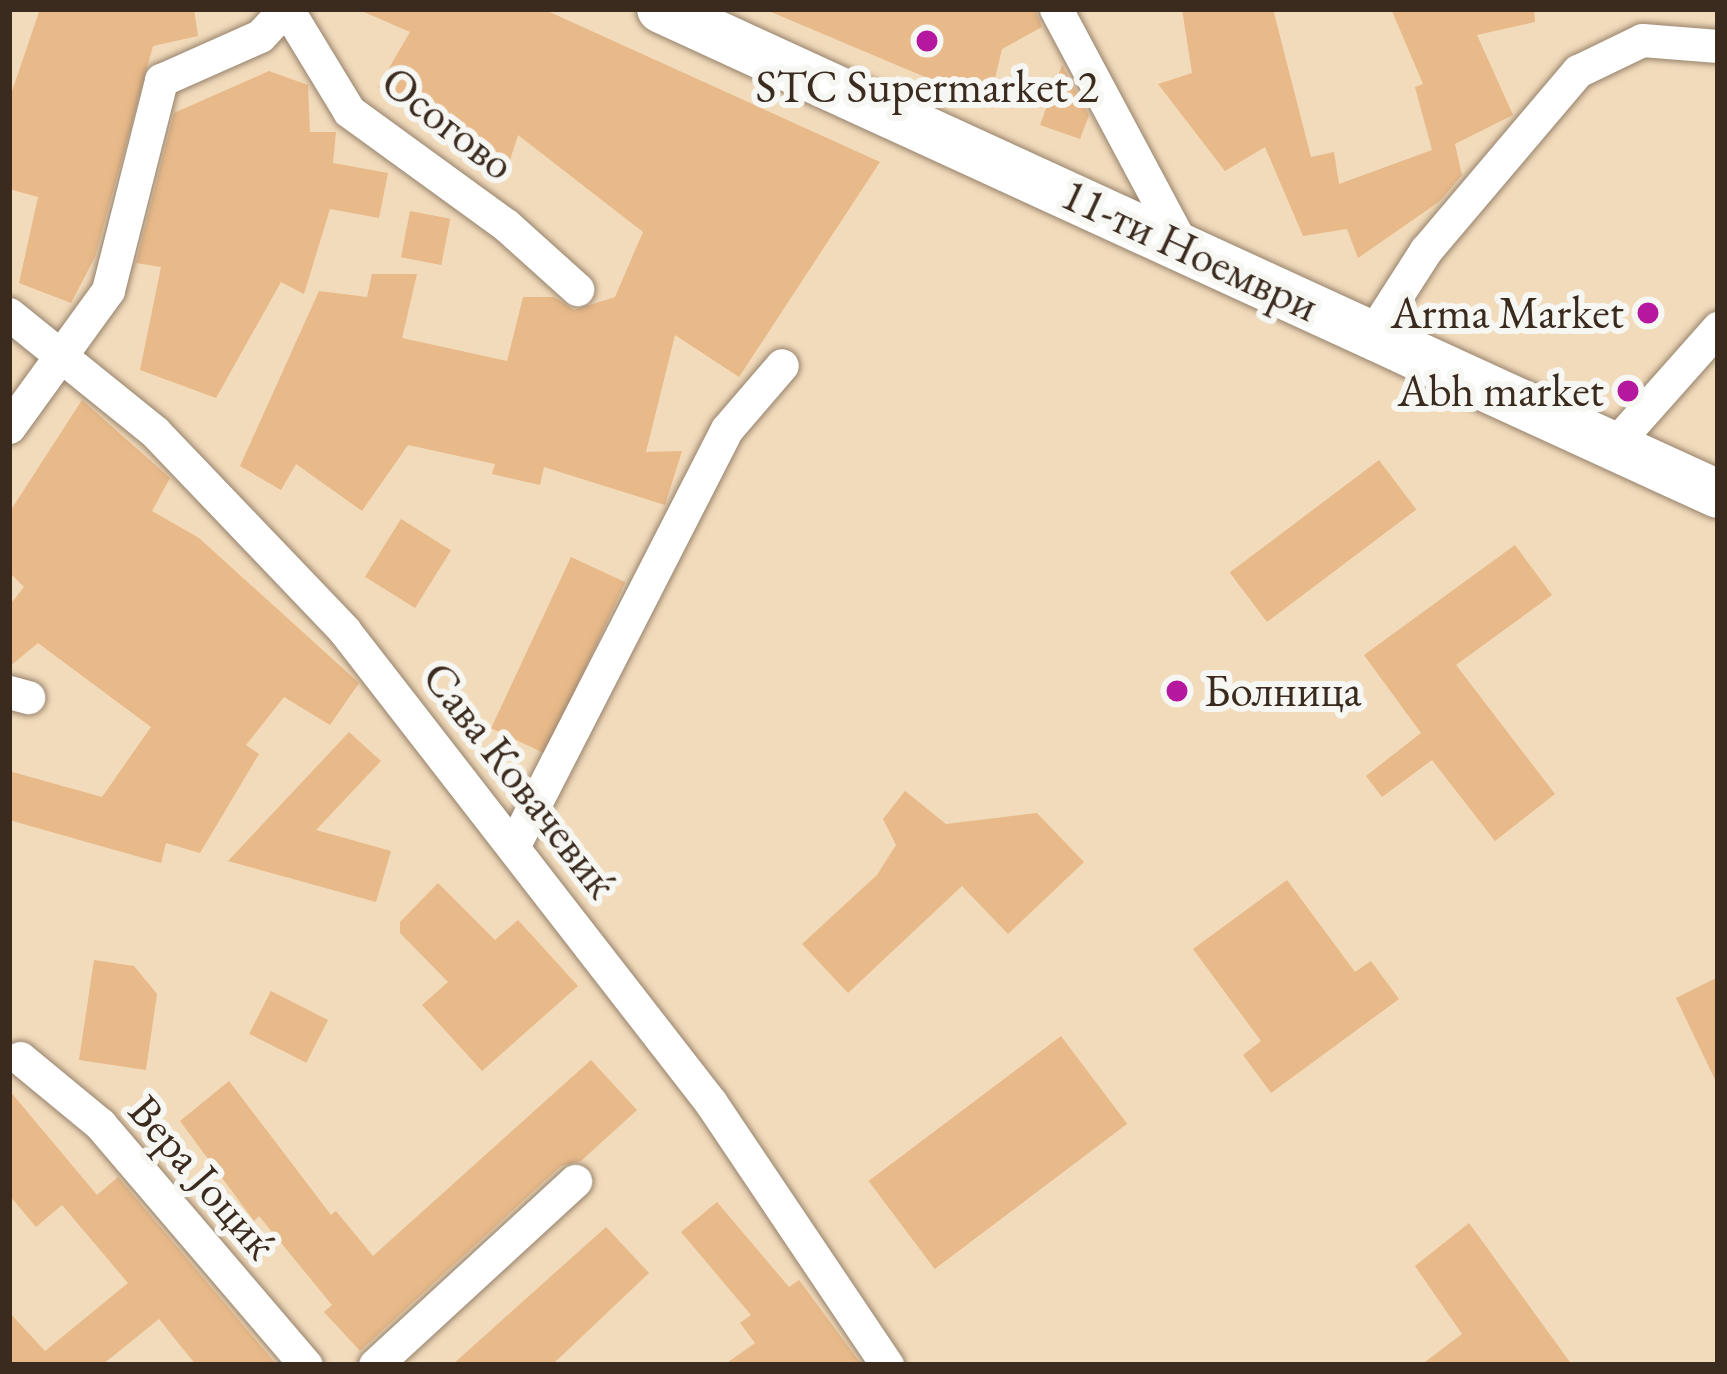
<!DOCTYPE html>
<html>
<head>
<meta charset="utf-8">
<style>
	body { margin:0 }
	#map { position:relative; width:1727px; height:1374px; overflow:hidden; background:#f2dbbb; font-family:"EB Garamond",serif }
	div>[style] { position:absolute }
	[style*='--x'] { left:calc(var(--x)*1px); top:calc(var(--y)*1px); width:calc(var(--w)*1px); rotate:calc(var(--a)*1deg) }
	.building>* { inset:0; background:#e8b989; transform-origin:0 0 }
	.roads { filter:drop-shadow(0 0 3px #96826c) drop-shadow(0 0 3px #96826c) }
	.minor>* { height:33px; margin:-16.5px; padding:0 16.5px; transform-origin:16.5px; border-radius:16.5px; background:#fff }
	.secondary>* { height:48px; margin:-24px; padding:0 24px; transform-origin:24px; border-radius:24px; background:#fff }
	.dots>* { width:33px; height:33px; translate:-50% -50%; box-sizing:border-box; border:6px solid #f6f6f2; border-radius:50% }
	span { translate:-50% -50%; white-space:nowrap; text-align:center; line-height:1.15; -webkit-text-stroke:12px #f6f6f2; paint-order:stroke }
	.poi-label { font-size:45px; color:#3b2a1e }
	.right { translate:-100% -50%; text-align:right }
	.left { translate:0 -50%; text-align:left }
	.street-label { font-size:45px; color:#3b2a1e }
	.frame { position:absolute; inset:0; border:12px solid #3b2a1e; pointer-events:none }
</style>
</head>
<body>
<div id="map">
	<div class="building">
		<i style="clip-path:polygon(40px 9px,194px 9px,198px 36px,153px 46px,95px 257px,71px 303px,19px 283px,38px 197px,9px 189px,9px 100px)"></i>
		<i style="clip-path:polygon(357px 9px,543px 9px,880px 162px,739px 377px,675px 335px,646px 452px,682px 451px,665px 505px,544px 467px,540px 485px,492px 474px,495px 464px,408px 445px,362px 511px,296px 464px,281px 490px,240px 466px,319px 291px,367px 297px,372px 274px,417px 274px,402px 338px,507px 361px,523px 297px,554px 297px,574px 310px,615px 297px,643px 232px,518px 135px,504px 179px,378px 87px,410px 32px)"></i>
		<i style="clip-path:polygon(764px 9px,1035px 9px,1042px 27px,1002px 49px,989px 104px)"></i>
		<i style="clip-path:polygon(1182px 9px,1273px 9px,1311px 157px,1334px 152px,1339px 184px,1432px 150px,1415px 87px,1423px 84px,1391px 9px,1534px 9px,1535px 22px,1477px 35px,1513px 115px,1455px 144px,1462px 175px,1440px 201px,1358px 258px,1347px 229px,1303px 236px,1265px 147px,1225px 171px,1158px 84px,1192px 73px)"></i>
		<i style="clip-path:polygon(1062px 65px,1089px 115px,1080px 139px,1040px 125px)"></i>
		<i style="clip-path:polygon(269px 71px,308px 85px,310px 132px,336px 132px,333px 163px,388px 173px,379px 218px,330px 209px,304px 294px,281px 282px,216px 398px,140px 370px,161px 267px,136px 263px,174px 113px)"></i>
		<i style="left:410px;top:211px;width:41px;height:47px;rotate:11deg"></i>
		<i style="clip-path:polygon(82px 400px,170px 478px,152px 511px,199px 538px,359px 683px,330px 725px,284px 697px,246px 745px,259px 754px,200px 853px,166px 843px,161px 863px,9px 820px,9px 771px,102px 797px,151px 727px,38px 643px,9px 667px,9px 606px,24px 587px,9px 572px,9px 513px)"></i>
		<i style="left:1379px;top:460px;width:62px;height:187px;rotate:53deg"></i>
		<i style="left:401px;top:519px;width:59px;height:68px;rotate:32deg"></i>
		<i style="clip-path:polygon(1515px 545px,1552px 595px,1456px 665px,1555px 794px,1495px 841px,1432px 760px,1382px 797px,1366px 776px,1421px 733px,1364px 655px)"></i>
		<i style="left:571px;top:557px;width:60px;height:189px;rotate:25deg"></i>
		<i style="clip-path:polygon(349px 732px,381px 761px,316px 830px,391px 851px,376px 902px,228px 861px)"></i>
		<i style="clip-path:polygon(905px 791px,946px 824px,1037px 813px,1084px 862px,1008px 934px,962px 886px,848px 993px,802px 944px,877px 875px,896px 845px,883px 819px)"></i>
		<i style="clip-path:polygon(1287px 880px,1355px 972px,1371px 961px,1399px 999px,1271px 1093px,1243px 1055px,1261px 1041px,1193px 949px)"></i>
		<i style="clip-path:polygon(438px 883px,495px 940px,518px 920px,578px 986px,482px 1071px,422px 1005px,448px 982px,400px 933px,400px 922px)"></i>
		<i style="clip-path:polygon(94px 960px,134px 966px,157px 994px,146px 1070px,79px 1060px)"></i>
		<i style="clip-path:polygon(1718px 977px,1718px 1086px,1676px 998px)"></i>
		<i style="left:271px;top:991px;width:64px;height:48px;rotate:27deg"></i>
		<i style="left:1061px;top:1036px;width:110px;height:241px;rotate:53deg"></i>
		<i style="clip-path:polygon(591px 1060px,637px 1110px,581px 1161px,561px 1166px,360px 1351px,324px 1312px,332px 1305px,259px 1216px,254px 1221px,180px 1121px,229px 1081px,331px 1215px,336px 1211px,373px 1256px)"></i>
		<i style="clip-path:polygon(9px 1090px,97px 1195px,118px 1177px,277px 1365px,196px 1365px,159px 1319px,102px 1365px,9px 1365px,9px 1312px,45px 1351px,128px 1283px,62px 1205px,36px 1227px,9px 1195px)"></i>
		<i style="clip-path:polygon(717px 1202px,789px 1287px,799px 1280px,862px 1365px,724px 1365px,755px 1343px,740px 1323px,751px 1315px,681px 1232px)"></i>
		<i style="clip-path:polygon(1469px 1223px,1572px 1365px,1421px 1365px,1462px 1334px,1415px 1266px)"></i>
		<i style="clip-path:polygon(606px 1227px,649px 1273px,552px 1365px,452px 1365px)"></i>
	</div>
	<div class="roads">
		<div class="minor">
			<i style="--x:287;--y:9;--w:119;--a:58.7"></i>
			<i style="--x:349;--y:111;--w:194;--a:36"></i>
			<i style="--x:506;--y:225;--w:96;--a:42"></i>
			<i style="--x:1056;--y:9;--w:270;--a:61.9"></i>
			<i style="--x:9;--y:314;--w:188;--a:38.9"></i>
			<i style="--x:155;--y:432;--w:274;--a:46.3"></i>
			<i style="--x:344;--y:630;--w:599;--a:52.19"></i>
			<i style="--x:711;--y:1103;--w:316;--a:56.1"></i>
			<i style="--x:1372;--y:334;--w:100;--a:-57.3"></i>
			<i style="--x:1426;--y:250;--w:235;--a:-49.7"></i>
			<i style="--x:1578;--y:71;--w:71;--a:-25.8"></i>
			<i style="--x:1642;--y:40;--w:76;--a:4.5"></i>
			<i style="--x:9;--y:427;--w:169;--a:-54.1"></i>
			<i style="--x:108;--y:290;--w:217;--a:-75.8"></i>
			<i style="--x:161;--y:80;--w:108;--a:-24"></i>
			<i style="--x:260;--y:36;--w:37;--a:-47"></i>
			<i style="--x:1614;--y:445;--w:157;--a:-48.4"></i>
			<i style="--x:9;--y:692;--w:20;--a:15"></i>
			<i style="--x:514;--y:845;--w:467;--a:-62.9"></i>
			<i style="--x:727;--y:429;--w:84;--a:-49.3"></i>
			<i style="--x:20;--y:1058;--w:104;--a:39.5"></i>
			<i style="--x:100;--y:1124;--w:317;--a:49.5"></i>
			<i style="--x:375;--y:1365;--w:272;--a:-42.6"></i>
		</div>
		<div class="secondary">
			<i style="--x:661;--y:9;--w:1163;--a:24.65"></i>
		</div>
	</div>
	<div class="dots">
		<i style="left:927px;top:41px;background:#b5179e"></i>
		<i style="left:1648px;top:313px;background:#b5179e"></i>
		<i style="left:1628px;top:391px;background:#b5179e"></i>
		<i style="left:1177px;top:691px;background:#b5179e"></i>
	</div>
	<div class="poi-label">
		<span style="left:927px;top:87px">STC Supermarket 2</span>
		<span class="right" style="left:1624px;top:313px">Arma Market</span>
		<span class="right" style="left:1604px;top:391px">Abh market</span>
		<span class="left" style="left:1204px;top:691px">Болница</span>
	</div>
	<div class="street-label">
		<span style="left:448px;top:123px;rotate:38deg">Осогово</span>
		<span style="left:1190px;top:250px;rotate:25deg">11-ти Ноември</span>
		<span style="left:520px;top:780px;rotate:52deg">Сава Ковачевиќ</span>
		<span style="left:203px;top:1177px;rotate:49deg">Вера Јоциќ</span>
	</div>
	<div class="frame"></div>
</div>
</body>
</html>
